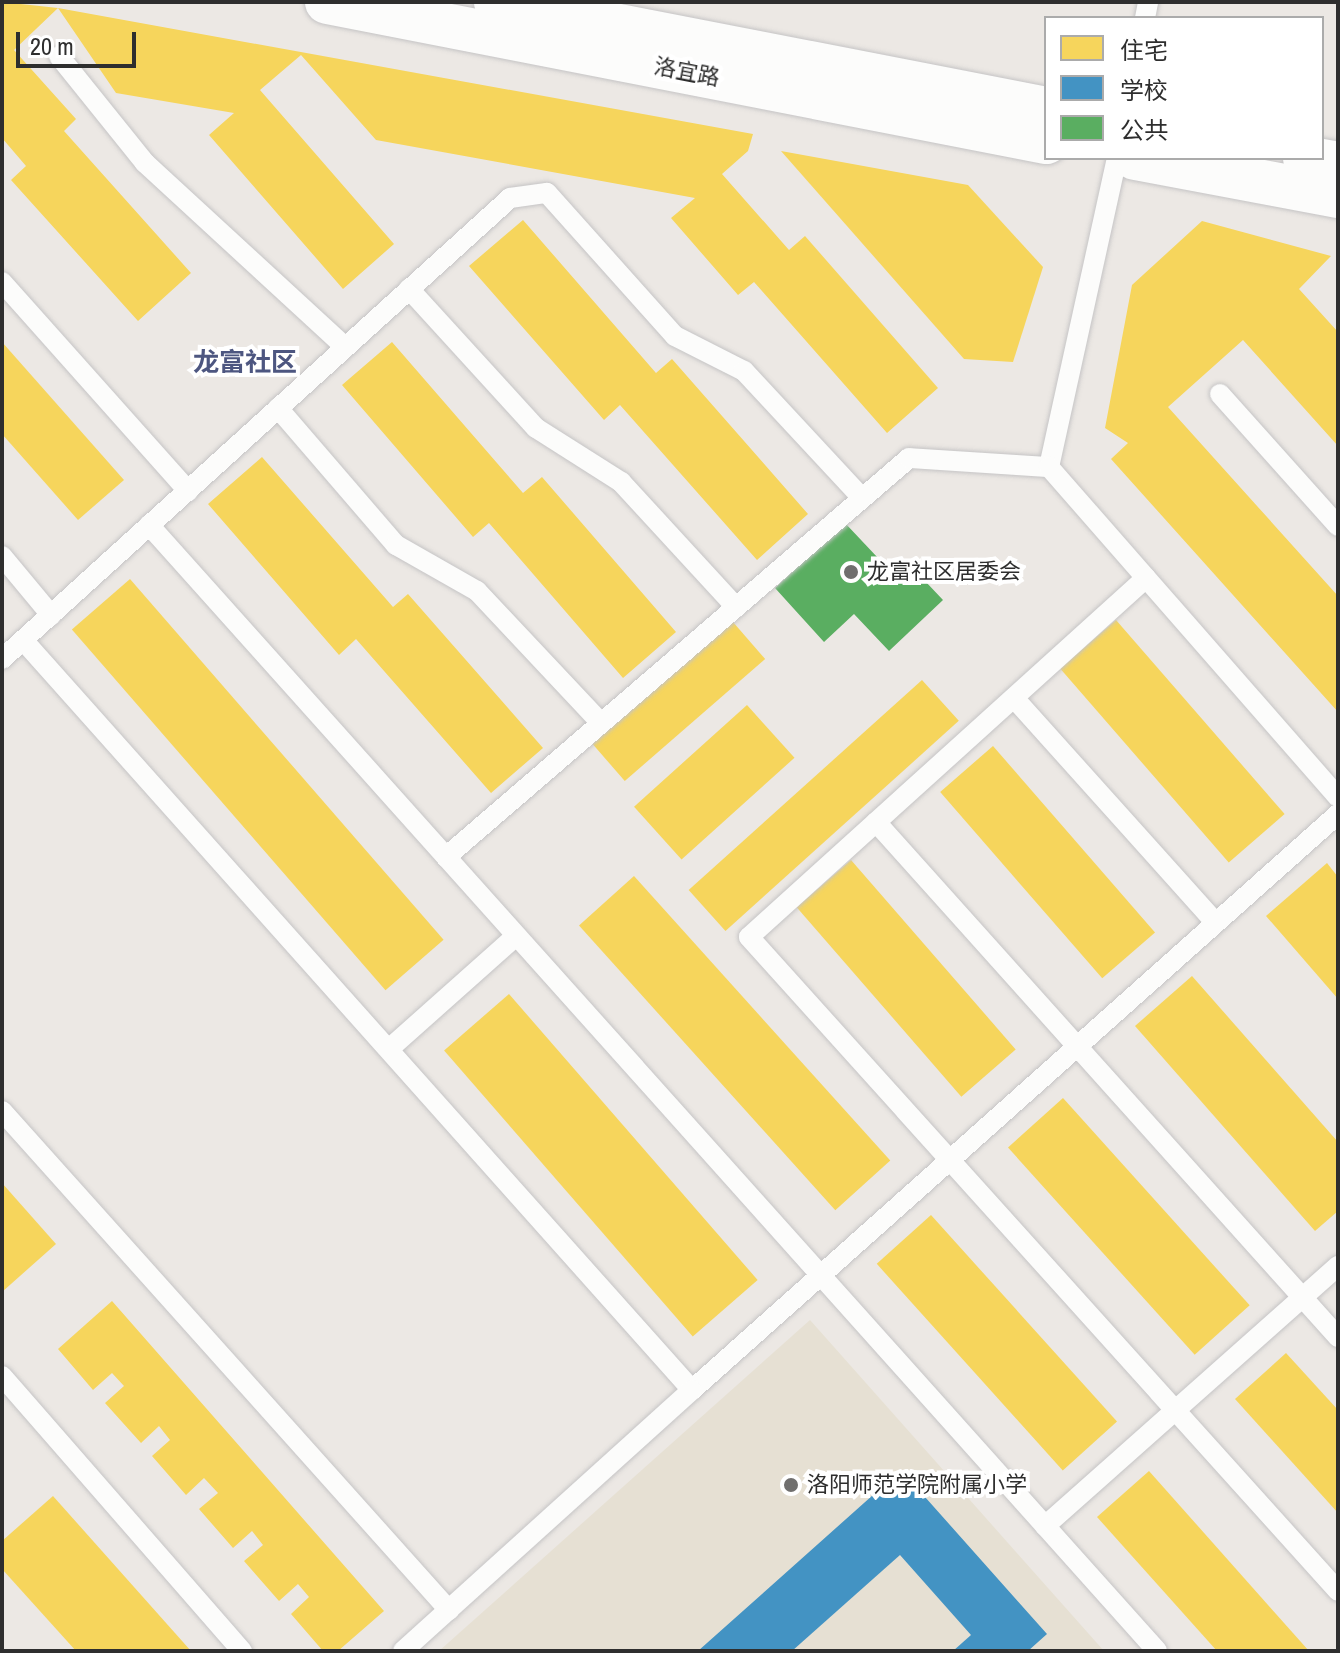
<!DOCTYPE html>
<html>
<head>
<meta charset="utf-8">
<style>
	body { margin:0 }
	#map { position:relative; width:1340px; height:1653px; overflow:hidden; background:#ece8e4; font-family:"Archivo Narrow","Noto Sans SC",sans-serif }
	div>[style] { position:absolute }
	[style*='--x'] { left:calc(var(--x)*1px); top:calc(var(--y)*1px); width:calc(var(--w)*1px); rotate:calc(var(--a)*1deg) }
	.education>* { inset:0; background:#e6e0d3 }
	.homes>* { inset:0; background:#f6d55c; transform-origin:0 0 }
	.schools>* { inset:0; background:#4393c3 }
	.public>* { inset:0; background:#5aae61 }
	.roads { filter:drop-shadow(0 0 2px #c5c4c5) drop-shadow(0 0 2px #c5c4c5) }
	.lane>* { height:20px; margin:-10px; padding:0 10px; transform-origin:10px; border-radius:10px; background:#fcfcfb }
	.secondary>* { height:44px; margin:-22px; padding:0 22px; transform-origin:22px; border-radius:22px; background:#fcfcfb }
	.dots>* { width:22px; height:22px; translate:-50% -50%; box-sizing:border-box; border:4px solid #fff; border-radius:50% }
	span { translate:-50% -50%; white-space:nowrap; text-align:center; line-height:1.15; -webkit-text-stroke:8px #fff; paint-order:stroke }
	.street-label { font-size:22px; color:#2e2e2e }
	.poi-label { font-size:22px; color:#2e2e2e }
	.left { translate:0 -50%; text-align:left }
	.quarter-label { font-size:26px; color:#4d5680; font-weight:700 }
	.frame { position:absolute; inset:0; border:4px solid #2e2e2e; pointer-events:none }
	.legend { position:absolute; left:1044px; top:16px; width:280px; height:144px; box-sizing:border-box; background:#fff; border:2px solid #ababab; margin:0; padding:10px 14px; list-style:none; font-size:24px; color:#2e2e2e }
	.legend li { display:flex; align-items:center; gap:16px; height:40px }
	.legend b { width:40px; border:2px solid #ababab }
	.scale { position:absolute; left:16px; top:32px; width:120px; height:36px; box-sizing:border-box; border:4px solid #2e2e2e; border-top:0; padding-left:10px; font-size:24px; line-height:28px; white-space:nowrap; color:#2e2e2e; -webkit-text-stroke:6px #fff; paint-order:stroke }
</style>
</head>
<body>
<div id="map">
	<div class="education">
		<i style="clip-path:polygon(810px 1320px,1104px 1651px,439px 1651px)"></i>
	</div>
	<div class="homes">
		<i style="clip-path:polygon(2px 2px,58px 8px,14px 50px,76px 119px,64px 131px,191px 273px,138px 321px,11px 180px,26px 166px,2px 138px)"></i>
		<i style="clip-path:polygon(58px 8px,753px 134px,748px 151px,722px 174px,789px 250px,805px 236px,938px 388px,887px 433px,754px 282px,738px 295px,671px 218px,695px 198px,376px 140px,301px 55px,260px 90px,394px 244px,343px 289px,209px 135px,234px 113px,116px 93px)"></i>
		<i style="clip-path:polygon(781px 151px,968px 185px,1043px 267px,1013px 362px,964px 359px)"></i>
		<i style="clip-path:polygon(523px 220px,656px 373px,672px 359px,808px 514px,757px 560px,620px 405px,604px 420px,469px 266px)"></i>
		<i style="clip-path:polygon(1202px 221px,1331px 256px,1299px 289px,1338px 332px,1338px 446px,1243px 340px,1168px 407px,1338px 596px,1338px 712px,1111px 459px,1128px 443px,1105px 428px,1132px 285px)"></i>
		<i style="clip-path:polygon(2px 342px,124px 480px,78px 520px,2px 434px)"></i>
		<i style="clip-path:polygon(392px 342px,523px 493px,542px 477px,676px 632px,623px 678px,489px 523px,473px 537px,342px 385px)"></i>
		<i style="clip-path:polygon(262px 457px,393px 607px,408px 594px,543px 748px,491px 793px,356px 639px,339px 655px,208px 504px)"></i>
		<i style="left:130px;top:579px;width:478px;height:77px;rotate:49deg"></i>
		<i style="left:1116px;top:620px;width:257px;height:74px;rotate:49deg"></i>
		<i style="left:733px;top:622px;width:49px;height:186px;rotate:49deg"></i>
		<i style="left:922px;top:680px;width:55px;height:314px;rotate:48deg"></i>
		<i style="left:747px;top:705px;width:71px;height:152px;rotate:48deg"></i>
		<i style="left:993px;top:746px;width:247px;height:70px;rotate:49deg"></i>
		<i style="left:851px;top:860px;width:251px;height:72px;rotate:49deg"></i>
		<i style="clip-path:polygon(1327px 863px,1338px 877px,1338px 999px,1266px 916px)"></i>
		<i style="left:634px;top:876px;width:383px;height:74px;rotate:48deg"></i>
		<i style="clip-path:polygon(1192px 976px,1338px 1142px,1338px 1211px,1315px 1231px,1135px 1026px)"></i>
		<i style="left:509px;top:994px;width:379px;height:86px;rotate:49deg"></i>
		<i style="left:1063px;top:1098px;width:279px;height:74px;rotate:48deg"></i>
		<i style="clip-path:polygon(2px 1183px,56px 1244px,2px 1292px)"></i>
		<i style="left:931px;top:1215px;width:278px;height:73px;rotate:48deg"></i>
		<i style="clip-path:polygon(112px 1301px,384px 1611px,338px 1651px,323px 1651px,291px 1614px,309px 1597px,298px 1584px,279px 1601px,244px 1561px,263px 1545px,252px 1531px,233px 1548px,199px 1509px,218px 1493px,204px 1478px,186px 1495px,152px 1456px,170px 1440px,159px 1426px,141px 1443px,105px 1403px,124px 1386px,112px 1373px,93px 1390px,58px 1349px)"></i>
		<i style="clip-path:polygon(1286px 1353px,1338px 1410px,1338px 1513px,1235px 1399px)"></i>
		<i style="clip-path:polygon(1149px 1471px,1309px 1651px,1217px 1651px,1097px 1517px)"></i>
		<i style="clip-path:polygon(53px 1496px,191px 1651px,76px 1651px,2px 1569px,2px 1541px)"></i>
	</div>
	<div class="schools">
		<i style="clip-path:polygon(901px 1470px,1047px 1634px,1028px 1651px,953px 1651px,971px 1635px,900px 1555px,792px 1651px,698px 1651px)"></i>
	</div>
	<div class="public">
		<i style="clip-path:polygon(845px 523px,895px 576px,908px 563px,943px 600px,889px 651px,854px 614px,824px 642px,775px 588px)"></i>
	</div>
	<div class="roads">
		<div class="lane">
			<i style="--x:1145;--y:18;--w:16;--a:-79"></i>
			<i style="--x:59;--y:56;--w:137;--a:51.2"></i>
			<i style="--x:145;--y:163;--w:272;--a:42.6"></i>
			<i style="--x:2;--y:282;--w:280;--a:48.3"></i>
			<i style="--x:409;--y:289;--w:188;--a:47.6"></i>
			<i style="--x:536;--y:428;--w:101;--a:32.4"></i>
			<i style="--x:621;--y:482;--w:170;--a:47.4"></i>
			<i style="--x:1220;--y:394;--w:177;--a:48.2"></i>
			<i style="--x:278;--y:408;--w:181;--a:49.3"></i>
			<i style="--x:396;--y:545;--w:93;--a:29.6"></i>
			<i style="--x:477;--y:591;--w:181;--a:46.8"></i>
			<i style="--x:1049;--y:467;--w:316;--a:-77.6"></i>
			<i style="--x:149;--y:525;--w:1511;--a:48.16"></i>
			<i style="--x:2;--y:556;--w:77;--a:50.3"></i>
			<i style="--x:1146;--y:578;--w:535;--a:137.88"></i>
			<i style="--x:749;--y:937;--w:880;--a:47.99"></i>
			<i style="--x:23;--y:640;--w:1005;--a:48.27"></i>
			<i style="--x:692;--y:1390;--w:866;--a:-41.72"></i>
			<i style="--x:2;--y:659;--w:686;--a:-42.22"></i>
			<i style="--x:510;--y:198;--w:37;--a:-8"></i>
			<i style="--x:547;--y:193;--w:192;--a:48.2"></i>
			<i style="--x:675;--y:336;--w:77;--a:26.9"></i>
			<i style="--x:744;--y:371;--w:173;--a:47.1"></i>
			<i style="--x:1014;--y:698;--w:302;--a:48.1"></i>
			<i style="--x:876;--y:822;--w:692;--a:48.11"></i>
			<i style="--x:446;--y:857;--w:611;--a:-40.75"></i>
			<i style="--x:909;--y:458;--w:140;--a:3.7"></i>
			<i style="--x:1049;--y:467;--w:439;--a:48.8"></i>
			<i style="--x:389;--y:1049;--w:170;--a:-41.7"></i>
			<i style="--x:2;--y:1111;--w:670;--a:48.15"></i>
			<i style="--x:2;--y:1376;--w:365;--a:48.9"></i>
			<i style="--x:1045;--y:1526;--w:392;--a:-41.6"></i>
			<i style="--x:403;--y:1651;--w:389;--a:-42.1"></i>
		</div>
		<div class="secondary">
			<i style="--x:327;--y:2;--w:733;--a:11.02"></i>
			<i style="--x:496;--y:2;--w:560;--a:11.01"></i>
			<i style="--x:1135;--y:158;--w:207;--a:10.6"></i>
			<i style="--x:1305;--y:158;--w:34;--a:10"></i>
		</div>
	</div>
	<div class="dots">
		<i style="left:851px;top:572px;background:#706f6e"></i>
		<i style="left:791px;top:1485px;background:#706f6e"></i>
	</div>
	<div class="street-label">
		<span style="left:687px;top:72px;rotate:11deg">洛宜路</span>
	</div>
	<div class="poi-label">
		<span class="left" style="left:867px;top:572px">龙富社区居委会</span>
		<span class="left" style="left:807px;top:1485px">洛阳师范学院附属小学</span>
	</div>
	<div class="quarter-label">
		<span style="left:245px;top:362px">龙富社区</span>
	</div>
	<div class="frame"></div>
	<ul class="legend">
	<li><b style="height:22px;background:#f6d55c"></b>住宅</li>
	<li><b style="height:22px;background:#4393c3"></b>学校</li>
	<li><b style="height:22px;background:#5aae61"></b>公共</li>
	</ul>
	<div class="scale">20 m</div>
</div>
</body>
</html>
